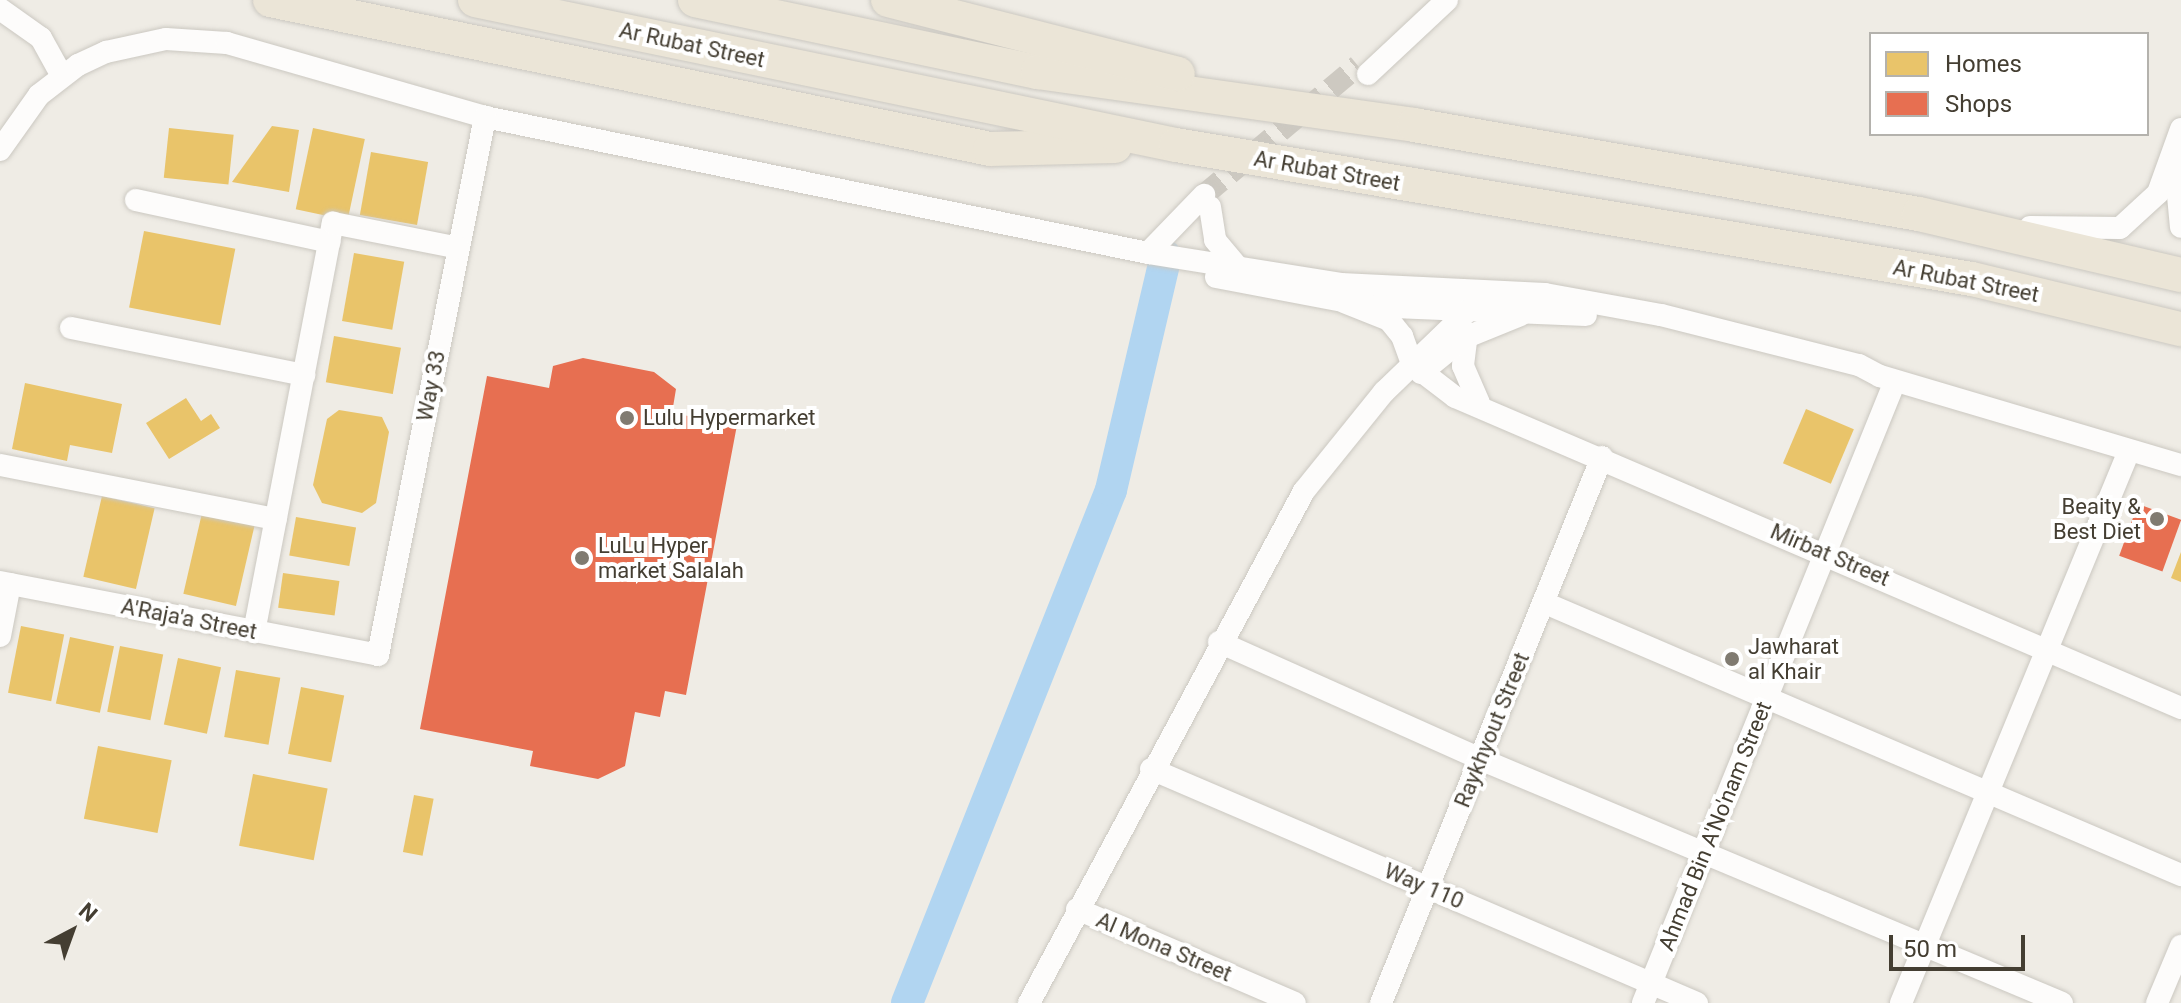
<!DOCTYPE html>
<html>
<head>
<meta charset="utf-8">
<style>
	body { margin:0 }
	#map { position:relative; width:2181px; height:1003px; overflow:hidden; background:#efece5; font-family:Roboto,sans-serif }
	div>[style] { position:absolute }
	[style*='--x'] { left:calc(var(--x)*1px); top:calc(var(--y)*1px); width:calc(var(--w)*1px); rotate:calc(var(--a)*1deg) }
	.homes>* { inset:0; background:#e9c46a; transform-origin:0 0 }
	.shops>* { inset:0; background:#e76f51; transform-origin:0 0 }
	.river>* { height:32px; margin:-16px; padding:0 16px; transform-origin:16px; border-radius:16px; background:#b1d5f1 }
	.minor-tunnel>* { height:22px; margin-top:-11px; transform-origin:0; background:repeating-linear-gradient(90deg,#cdc9c1 0 22px,transparent 0 33px) }
	.roads { filter:drop-shadow(0 0 2px #cbc8c1) drop-shadow(0 0 2px #cbc8c1) }
	.minor>* { height:22px; margin:-11px; padding:0 11px; transform-origin:11px; border-radius:11px; background:#fdfcfb }
	.highway>* { height:34px; margin:-17px; padding:0 17px; transform-origin:17px; border-radius:17px; background:#ebe5d7 }
	.dots>* { width:22px; height:22px; translate:-50% -50%; box-sizing:border-box; border:4px solid #fff; border-radius:50% }
	span { translate:-50% -50%; white-space:nowrap; text-align:center; line-height:1.15; -webkit-text-stroke:8px #fff; paint-order:stroke }
	.street-label { font-size:22px; color:#443e32 }
	.poi-label { font-size:22px; color:#443e32 }
	.left { translate:0 -50%; text-align:left }
	.right { translate:-100% -50%; text-align:right }
	.legend { position:absolute; left:1869px; top:32px; width:280px; height:104px; box-sizing:border-box; background:#fff; border:2px solid #b4b2ad; margin:0; padding:10px 14px; list-style:none; font-size:24px; color:#443e32 }
	.legend li { display:flex; align-items:center; gap:16px; height:40px }
	.legend b { width:40px; border:2px solid #b4b2ad }
	.north { position:absolute; left:32px; top:891px; width:80px; height:80px; -webkit-text-stroke:6px #fff; paint-order:stroke; rotate:41deg; font-size:22px; font-weight:700; line-height:32px; text-align:center; color:#443e32 }
	.north::after { content:''; display:block; margin:auto; width:28px; height:36px; background:#443e32; clip-path:polygon(50% 0,100% 100%,50% 72%,0 100%) }
	.scale { position:absolute; left:1889px; top:935px; width:136px; height:36px; box-sizing:border-box; border:4px solid #443e32; border-top:0; padding-left:10px; font-size:24px; line-height:28px; white-space:nowrap; color:#443e32; -webkit-text-stroke:6px #fff; paint-order:stroke }
</style>
</head>
<body>
<div id="map">
	<div class="homes">
		<i style="clip-path:polygon(272px 126px,299px 130px,289px 192px,232px 182px)"></i>
		<i style="left:169px;top:128px;width:65px;height:50px;rotate:6deg"></i>
		<i style="left:313px;top:128px;width:53px;height:83px;rotate:12deg"></i>
		<i style="left:371px;top:152px;width:58px;height:64px;rotate:10deg"></i>
		<i style="left:144px;top:231px;width:93px;height:78px;rotate:11deg"></i>
		<i style="left:354px;top:253px;width:51px;height:69px;rotate:10deg"></i>
		<i style="left:334px;top:336px;width:68px;height:47px;rotate:10deg"></i>
		<i style="clip-path:polygon(25px 383px,122px 404px,112px 453px,70px 445px,67px 461px,12px 449px)"></i>
		<i style="clip-path:polygon(186px 398px,201px 421px,211px 414px,220px 428px,169px 459px,146px 423px)"></i>
		<i style="left:1806px;top:409px;width:52px;height:59px;rotate:23deg"></i>
		<i style="clip-path:polygon(339px 410px,382px 417px,389px 432px,376px 503px,362px 513px,322px 503px,313px 485px,327px 419px)"></i>
		<i style="left:102px;top:496px;width:54px;height:83px;rotate:13deg"></i>
		<i style="left:202px;top:513px;width:54px;height:83px;rotate:13deg"></i>
		<i style="left:296px;top:517px;width:61px;height:39px;rotate:10deg"></i>
		<i style="clip-path:polygon(2181px 552px,2181px 582px,2171px 578px)"></i>
		<i style="left:283px;top:573px;width:57px;height:35px;rotate:8deg"></i>
		<i style="left:21px;top:626px;width:44px;height:68px;rotate:11deg"></i>
		<i style="left:70px;top:637px;width:45px;height:68px;rotate:12deg"></i>
		<i style="left:120px;top:646px;width:44px;height:67px;rotate:11deg"></i>
		<i style="left:178px;top:658px;width:44px;height:68px;rotate:12deg"></i>
		<i style="left:236px;top:670px;width:45px;height:68px;rotate:10deg"></i>
		<i style="left:301px;top:687px;width:44px;height:68px;rotate:11deg"></i>
		<i style="left:98px;top:746px;width:75px;height:74px;rotate:11deg"></i>
		<i style="left:253px;top:774px;width:76px;height:73px;rotate:11deg"></i>
		<i style="left:414px;top:795px;width:20px;height:58px;rotate:11deg"></i>
	</div>
	<div class="shops">
		<i style="clip-path:polygon(583px 358px,654px 372px,676px 389px,672px 413px,737px 425px,686px 695px,665px 691px,660px 717px,635px 712px,625px 766px,598px 779px,530px 766px,533px 751px,420px 729px,487px 376px,549px 388px,553px 366px)"></i>
		<i style="left:2138px;top:504px;width:46px;height:55px;rotate:20deg"></i>
	</div>
	<div class="river">
		<i style="--x:907;--y:1003;--w:552;--a:-68.31"></i>
		<i style="--x:1111;--y:490;--w:240;--a:-76.8"></i>
	</div>
	<div class="minor-tunnel">
		<i style="--x:1204;--y:195;--w:201;--a:-40"></i>
	</div>
	<div class="roads">
		<div class="minor">
			<i style="--x:0;--y:9;--w:50;--a:35.3"></i>
			<i style="--x:41;--y:38;--w:43;--a:61.1"></i>
			<i style="--x:1368;--y:74;--w:108;--a:-43.1"></i>
			<i style="--x:0;--y:150;--w:67;--a:-54.7"></i>
			<i style="--x:39;--y:95;--w:49;--a:-37.6"></i>
			<i style="--x:78;--y:65;--w:31;--a:-25"></i>
			<i style="--x:106;--y:52;--w:61;--a:-12.2"></i>
			<i style="--x:166;--y:39;--w:61;--a:3.8"></i>
			<i style="--x:227;--y:43;--w:268;--a:16"></i>
			<i style="--x:485;--y:117;--w:677;--a:11.59"></i>
			<i style="--x:1148;--y:253;--w:195;--a:9.1"></i>
			<i style="--x:1341;--y:284;--w:204;--a:2.8"></i>
			<i style="--x:1545;--y:294;--w:118;--a:10.3"></i>
			<i style="--x:1661;--y:315;--w:204;--a:14.2"></i>
			<i style="--x:1859;--y:365;--w:24;--a:28"></i>
			<i style="--x:1880;--y:376;--w:314;--a:16.5"></i>
			<i style="--x:2175;--y:164;--w:63;--a:84.6"></i>
			<i style="--x:136;--y:200;--w:198;--a:12.2"></i>
			<i style="--x:1210;--y:207;--w:33;--a:81"></i>
			<i style="--x:1215;--y:240;--w:33;--a:50"></i>
			<i style="--x:2030;--y:227;--w:90;--a:0.6"></i>
			<i style="--x:2120;--y:228;--w:52;--a:-42.6"></i>
			<i style="--x:2158;--y:193;--w:68;--a:-70.2"></i>
			<i style="--x:1148;--y:253;--w:81;--a:-46"></i>
			<i style="--x:1216;--y:277;--w:157;--a:10.7"></i>
			<i style="--x:1370;--y:306;--w:216;--a:2.4"></i>
			<i style="--x:1344;--y:302;--w:48;--a:21.8"></i>
			<i style="--x:1389;--y:320;--w:21;--a:51"></i>
			<i style="--x:1402;--y:336;--w:30;--a:70"></i>
			<i style="--x:1412;--y:364;--w:54;--a:37.5"></i>
			<i style="--x:1455;--y:397;--w:790;--a:23.19"></i>
			<i style="--x:71;--y:328;--w:238;--a:11.4"></i>
			<i style="--x:1467;--y:333;--w:33;--a:97"></i>
			<i style="--x:1463;--y:366;--w:40;--a:66.6"></i>
			<i style="--x:1421;--y:373;--w:55;--a:-39.1"></i>
			<i style="--x:1464;--y:338;--w:61;--a:-22"></i>
			<i style="--x:0;--y:465;--w:281;--a:11.1"></i>
			<i style="--x:0;--y:582;--w:385;--a:10.9"></i>
			<i style="--x:378;--y:655;--w:549;--a:-78.75"></i>
			<i style="--x:1545;--y:603;--w:692;--a:23.16"></i>
			<i style="--x:254;--y:632;--w:417;--a:-79.1"></i>
			<i style="--x:333;--y:223;--w:128;--a:11.2"></i>
			<i style="--x:0;--y:636;--w:53;--a:-79.1"></i>
			<i style="--x:1219;--y:642;--w:286;--a:24.1"></i>
			<i style="--x:1480;--y:759;--w:631;--a:22.75"></i>
			<i style="--x:1151;--y:769;--w:594;--a:23.2"></i>
			<i style="--x:1077;--y:909;--w:237;--a:23.3"></i>
			<i style="--x:1029;--y:1003;--w:581;--a:-61.76"></i>
			<i style="--x:1304;--y:491;--w:127;--a:-51.1"></i>
			<i style="--x:1384;--y:392;--w:120;--a:-44"></i>
			<i style="--x:1470;--y:309;--w:30;--a:-30"></i>
			<i style="--x:1381;--y:1003;--w:589;--a:-67.96"></i>
			<i style="--x:1643;--y:1003;--w:671;--a:-67.94"></i>
			<i style="--x:1901;--y:1003;--w:597;--a:-67.56"></i>
			<i style="--x:2157;--y:1003;--w:62;--a:-67.2"></i>
		</div>
		<div class="highway">
			<i style="--x:270;--y:0;--w:735;--a:11.69"></i>
			<i style="--x:990;--y:149;--w:125;--a:-1.4"></i>
			<i style="--x:475;--y:0;--w:716;--a:11.69"></i>
			<i style="--x:1176;--y:145;--w:807;--a:9.56"></i>
			<i style="--x:1972;--y:279;--w:215;--a:13.5"></i>
			<i style="--x:695;--y:0;--w:350;--a:11.9"></i>
			<i style="--x:1038;--y:72;--w:380;--a:8"></i>
			<i style="--x:1414;--y:125;--w:513;--a:10"></i>
			<i style="--x:1919;--y:214;--w:269;--a:13.1"></i>
			<i style="--x:888;--y:0;--w:299;--a:14.3"></i>
		</div>
	</div>
	<div class="dots">
		<i style="left:627px;top:418px;background:#807b71"></i>
		<i style="left:2157px;top:519px;background:#807b71"></i>
		<i style="left:582px;top:558px;background:#807b71"></i>
		<i style="left:1732px;top:659px;background:#807b71"></i>
	</div>
	<div class="street-label">
		<span style="left:692px;top:45px;rotate:12deg">Ar Rubat Street</span>
		<span style="left:1327px;top:171px;rotate:10deg">Ar Rubat Street</span>
		<span style="left:1966px;top:281px;rotate:11deg">Ar Rubat Street</span>
		<span style="left:431px;top:386px;rotate:-79deg">Way 33</span>
		<span style="left:1830px;top:555px;rotate:23deg">Mirbat Street</span>
		<span style="left:189px;top:619px;rotate:11deg">A'Raja'a Street</span>
		<span style="left:1492px;top:730px;rotate:-68deg">Raykhyout Street</span>
		<span style="left:1715px;top:826px;rotate:-68deg">Ahmad Bin A'No'nam Street</span>
		<span style="left:1424px;top:886px;rotate:23deg">Way 110</span>
		<span style="left:1164px;top:947px;rotate:23deg">Al Mona Street</span>
	</div>
	<div class="poi-label">
		<span class="left" style="left:643px;top:418px">Lulu Hypermarket</span>
		<span class="right" style="left:2141px;top:519px">Beaity &amp;<br>Best Diet</span>
		<span class="left" style="left:598px;top:558px">LuLu Hyper<br>market Salalah</span>
		<span class="left" style="left:1748px;top:659px">Jawharat<br>al Khair</span>
	</div>
	<ul class="legend">
	<li><b style="height:22px;background:#e9c46a"></b>Homes</li>
	<li><b style="height:22px;background:#e76f51"></b>Shops</li>
	</ul>
	<div class="north">N</div>
	<div class="scale">50 m</div>
</div>
</body>
</html>
